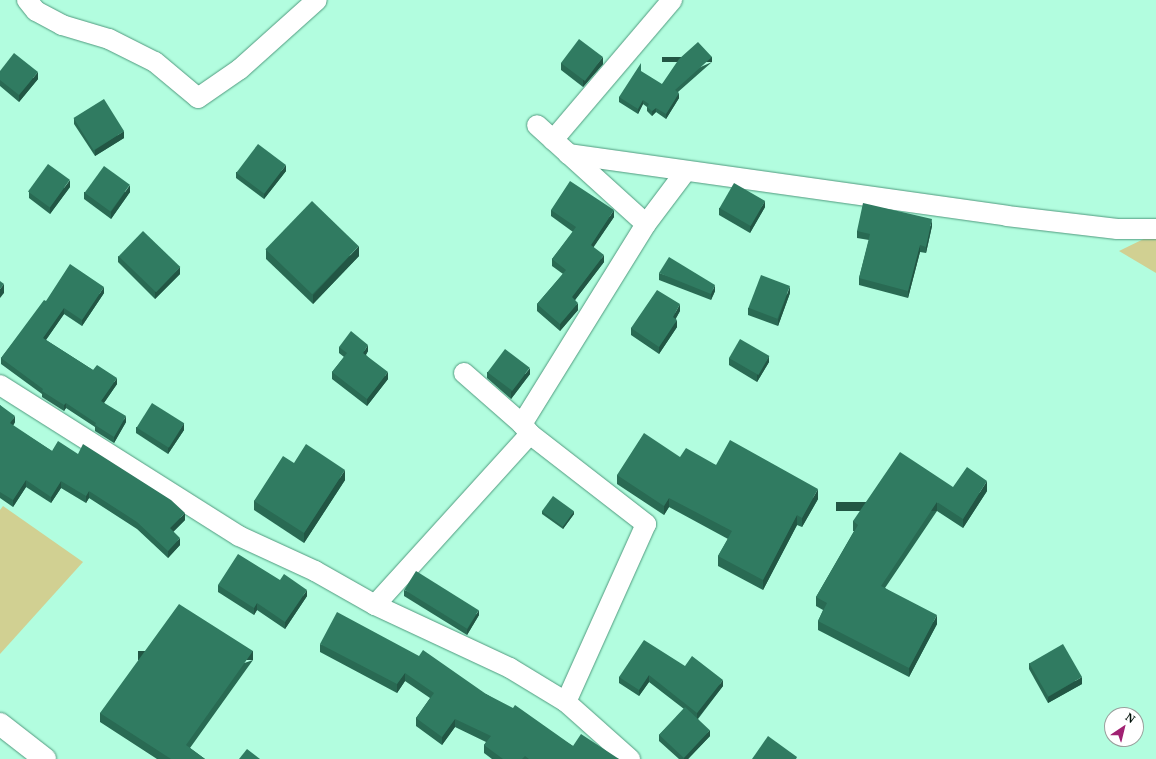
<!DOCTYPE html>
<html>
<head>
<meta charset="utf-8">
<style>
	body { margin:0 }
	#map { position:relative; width:1156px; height:759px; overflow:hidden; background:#b2fddf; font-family:"Noto Serif",serif }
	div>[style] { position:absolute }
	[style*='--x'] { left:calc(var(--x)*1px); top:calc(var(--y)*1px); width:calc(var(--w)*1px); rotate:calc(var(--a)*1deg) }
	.green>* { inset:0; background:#d1d092 }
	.roads { filter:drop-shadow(0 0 1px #509a7e) drop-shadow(0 0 1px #509a7e) }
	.minor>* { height:20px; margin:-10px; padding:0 10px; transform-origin:10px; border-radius:10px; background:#fff }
	.primary>* { height:22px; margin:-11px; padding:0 11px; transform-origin:11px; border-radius:11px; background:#fff }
	.wall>* { inset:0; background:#296a53 }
	.shaded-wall>* { inset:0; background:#225644; transform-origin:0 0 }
	.building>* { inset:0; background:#307b61; transform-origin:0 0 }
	span { translate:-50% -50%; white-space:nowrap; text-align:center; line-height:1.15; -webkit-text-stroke:3.5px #fff; paint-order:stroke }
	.north { position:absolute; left:1104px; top:707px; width:40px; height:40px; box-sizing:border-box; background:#fff; border:1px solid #999f9c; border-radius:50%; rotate:35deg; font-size:11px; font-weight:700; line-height:16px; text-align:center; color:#001008 }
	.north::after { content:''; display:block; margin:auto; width:14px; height:18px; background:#a12172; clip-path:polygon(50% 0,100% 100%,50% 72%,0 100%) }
</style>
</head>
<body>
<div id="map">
	<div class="green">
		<i style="clip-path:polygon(1156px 233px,1156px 273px,1119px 251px)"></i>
		<i style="clip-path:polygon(3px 506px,83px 562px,0 654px,0 510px)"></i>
	</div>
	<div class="roads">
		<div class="minor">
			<i style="--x:27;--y:0;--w:14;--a:51"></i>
			<i style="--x:36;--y:11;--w:30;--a:28"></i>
			<i style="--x:62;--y:25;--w:49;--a:16.6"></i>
			<i style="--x:109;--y:39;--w:51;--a:26.6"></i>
			<i style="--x:155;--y:62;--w:56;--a:39.9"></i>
			<i style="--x:198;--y:98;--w:51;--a:-34.6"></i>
			<i style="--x:240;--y:69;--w:103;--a:-41.9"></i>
			<i style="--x:553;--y:140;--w:184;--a:-49.6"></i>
			<i style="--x:568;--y:154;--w:443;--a:8"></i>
			<i style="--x:1007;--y:216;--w:111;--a:6.7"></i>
			<i style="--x:1117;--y:229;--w:39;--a:0"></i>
			<i style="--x:646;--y:224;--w:66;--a:-53"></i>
			<i style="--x:464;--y:373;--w:77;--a:41.3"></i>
			<i style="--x:522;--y:424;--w:13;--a:51"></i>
			<i style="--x:530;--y:434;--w:147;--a:37.8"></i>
			<i style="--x:646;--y:524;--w:195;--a:114.2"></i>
			<i style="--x:0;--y:385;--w:283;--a:32.3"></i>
			<i style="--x:239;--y:536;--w:84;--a:24.7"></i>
			<i style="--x:315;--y:571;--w:69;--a:29.5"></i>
			<i style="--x:375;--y:605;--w:149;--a:25"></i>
			<i style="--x:510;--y:668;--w:66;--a:31.3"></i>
			<i style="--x:566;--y:702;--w:86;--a:41.7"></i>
			<i style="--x:522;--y:424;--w:235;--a:-58.2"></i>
			<i style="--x:646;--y:224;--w:147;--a:-137.8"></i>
			<i style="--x:375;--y:605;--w:231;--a:-47.8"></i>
		</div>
		<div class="primary">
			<i style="--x:0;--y:724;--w:57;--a:37.9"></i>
		</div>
	</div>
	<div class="wall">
		<i style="clip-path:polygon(712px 62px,678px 92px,679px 98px,666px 119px,656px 112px,652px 116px,647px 111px,647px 107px,643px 104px,638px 114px,619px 102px,619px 97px,662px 84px)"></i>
		<i style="clip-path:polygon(561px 63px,603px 64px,583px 87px,561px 70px)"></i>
		<i style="clip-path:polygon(0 71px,38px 79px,19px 102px,0 86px)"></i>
		<i style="clip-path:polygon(74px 118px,124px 138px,95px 156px,74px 124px)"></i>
		<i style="clip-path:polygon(286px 171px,264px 199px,236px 178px,236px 172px)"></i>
		<i style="clip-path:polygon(70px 187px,50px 214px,29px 198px,29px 192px)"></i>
		<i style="clip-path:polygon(84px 192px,130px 192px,111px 219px,84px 199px)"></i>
		<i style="clip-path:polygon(765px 207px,750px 233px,719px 215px,719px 208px)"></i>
		<i style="clip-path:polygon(551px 210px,614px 217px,593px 247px,604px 262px,575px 300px,578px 310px,560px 331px,537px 311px,537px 304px,563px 274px,552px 266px,552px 259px,573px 232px,551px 216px)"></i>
		<i style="clip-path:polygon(932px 226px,926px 253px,920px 252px,908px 298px,859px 285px,859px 278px,869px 240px,857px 238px,857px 231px)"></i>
		<i style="clip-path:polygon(266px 250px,359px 256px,313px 304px,266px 259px)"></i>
		<i style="clip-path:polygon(118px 256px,180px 274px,155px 299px,118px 262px)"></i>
		<i style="clip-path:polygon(659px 273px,715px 291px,711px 300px,659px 280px)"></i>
		<i style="clip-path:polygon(104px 293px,82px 326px,64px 314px,46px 340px,93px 370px,117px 384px,104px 403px,126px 422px,114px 443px,95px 431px,95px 427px,66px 408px,64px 411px,42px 397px,42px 394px,1px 364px,1px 358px,46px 301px)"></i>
		<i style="clip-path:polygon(790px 293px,778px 326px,748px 315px,748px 308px)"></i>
		<i style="clip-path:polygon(680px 311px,675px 319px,677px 327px,659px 354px,631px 335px,631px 328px)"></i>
		<i style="clip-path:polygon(339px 347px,368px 351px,366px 355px,388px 379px,367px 406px,332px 379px,332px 372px,344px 357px,339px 353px)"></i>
		<i style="clip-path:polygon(729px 358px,769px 362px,757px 382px,729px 365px)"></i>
		<i style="clip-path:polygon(487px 372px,530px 374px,511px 399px,487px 378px)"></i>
		<i style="clip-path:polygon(0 405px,15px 422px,13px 426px,52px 451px,185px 520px,173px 532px,180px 545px,168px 558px,137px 529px,89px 498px,86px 503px,61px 488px,51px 503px,26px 487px,13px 507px,0 498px)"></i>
		<i style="clip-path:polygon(136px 427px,184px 430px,168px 454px,136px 433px)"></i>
		<i style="clip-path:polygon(680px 457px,716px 465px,818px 499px,802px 527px,797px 525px,763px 590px,718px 566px,718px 556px,728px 539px,669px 507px,664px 515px,617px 484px,617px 475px)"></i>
		<i style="clip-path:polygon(294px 463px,345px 480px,304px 543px,254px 510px,254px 501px)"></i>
		<i style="clip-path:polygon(987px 491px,963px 528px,937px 511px,885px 588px,937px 624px,909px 677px,818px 630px,818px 621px,823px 610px,816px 606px,816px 597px,854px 531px,853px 531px,853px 521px)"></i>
		<i style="clip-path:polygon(542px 511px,574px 514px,563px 529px,542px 514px)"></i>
		<i style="clip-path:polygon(218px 585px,307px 596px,285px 629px,257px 610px,254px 615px,218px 592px)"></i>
		<i style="clip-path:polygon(404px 590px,479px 615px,467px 635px,404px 596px)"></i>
		<i style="clip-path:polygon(320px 644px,486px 694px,573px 746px,619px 759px,492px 759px,484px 753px,484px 745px,486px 742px,455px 727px,442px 745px,416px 726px,416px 718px,430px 698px,405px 681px,397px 693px,320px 652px)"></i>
		<i style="clip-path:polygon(253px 660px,190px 748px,205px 759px,157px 759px,100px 722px,100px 713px)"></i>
		<i style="clip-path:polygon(1029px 663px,1082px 684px,1048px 703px,1029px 669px)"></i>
		<i style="clip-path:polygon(685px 666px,723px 686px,698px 719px,710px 736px,688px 759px,679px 759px,659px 741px,659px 735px,684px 709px,649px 682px,639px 696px,619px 683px,619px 677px)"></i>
	</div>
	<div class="shaded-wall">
		<i style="clip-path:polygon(603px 57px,603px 64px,583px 87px,583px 80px)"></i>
		<i style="left:712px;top:57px;width:5px;height:50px;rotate:90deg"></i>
		<i style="clip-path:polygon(38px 72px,38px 79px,19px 102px,19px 95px)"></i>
		<i style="clip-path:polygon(679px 93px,679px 98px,666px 119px,666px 114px)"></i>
		<i style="clip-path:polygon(643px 100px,643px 104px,638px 114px,638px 109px)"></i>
		<i style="clip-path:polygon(656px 108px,656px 112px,652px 116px,652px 111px)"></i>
		<i style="clip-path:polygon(124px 131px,124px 138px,95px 156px,95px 150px)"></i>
		<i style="clip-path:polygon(286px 165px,286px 171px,264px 199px,264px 193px)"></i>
		<i style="clip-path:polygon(70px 180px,70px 187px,50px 214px,50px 207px)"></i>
		<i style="clip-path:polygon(130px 185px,130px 192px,111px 219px,111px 212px)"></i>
		<i style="clip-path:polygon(765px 201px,765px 207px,750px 233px,750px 226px)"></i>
		<i style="clip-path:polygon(614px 210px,614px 217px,591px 251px,591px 245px)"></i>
		<i style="clip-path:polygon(932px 219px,932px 226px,926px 253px,926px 247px)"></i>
		<i style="clip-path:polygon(920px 245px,920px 252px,908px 298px,908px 291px)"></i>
		<i style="clip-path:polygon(359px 246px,359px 256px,313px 304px,313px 295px)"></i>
		<i style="clip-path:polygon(604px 255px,604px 262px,572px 304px,572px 297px)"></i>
		<i style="clip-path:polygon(180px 267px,180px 274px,155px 299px,155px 292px)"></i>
		<i style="clip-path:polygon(4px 284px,4px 293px,0 298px,0 289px)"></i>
		<i style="clip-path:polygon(715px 285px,715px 291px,711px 300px,711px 294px)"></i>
		<i style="clip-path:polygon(790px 286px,790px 293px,778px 326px,778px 320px)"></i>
		<i style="clip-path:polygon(104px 287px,104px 293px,82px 326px,82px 320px)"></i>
		<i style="clip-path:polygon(578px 303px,578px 310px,560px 331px,560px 324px)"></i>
		<i style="clip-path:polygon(680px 304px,680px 311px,673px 324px,673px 317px)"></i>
		<i style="clip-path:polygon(64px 308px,64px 314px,43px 344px,43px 338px)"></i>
		<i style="clip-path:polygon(677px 320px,677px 327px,659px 354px,659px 347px)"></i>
		<i style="clip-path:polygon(368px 345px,368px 351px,363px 359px,363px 353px)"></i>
		<i style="clip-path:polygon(769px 356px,769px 362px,757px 382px,757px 375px)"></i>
		<i style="clip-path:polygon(530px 368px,530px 374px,511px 399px,511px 392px)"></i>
		<i style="clip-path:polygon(388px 372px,388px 379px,367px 406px,367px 399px)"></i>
		<i style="clip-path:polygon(117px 378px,117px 384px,101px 407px,101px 401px)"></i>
		<i style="clip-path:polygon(66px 403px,66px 408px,64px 411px,64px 405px)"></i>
		<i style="clip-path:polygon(15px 416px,15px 422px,10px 430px,10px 423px)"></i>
		<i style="clip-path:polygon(126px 416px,126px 422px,114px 443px,114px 437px)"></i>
		<i style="clip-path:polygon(184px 423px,184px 430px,168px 454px,168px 447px)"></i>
		<i style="clip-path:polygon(345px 470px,345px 480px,304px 543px,304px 533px)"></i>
		<i style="clip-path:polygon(26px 480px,26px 487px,13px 507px,13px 500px)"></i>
		<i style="clip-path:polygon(61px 481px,61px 488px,51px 503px,51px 497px)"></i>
		<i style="clip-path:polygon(987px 481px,987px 491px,963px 528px,963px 519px)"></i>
		<i style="clip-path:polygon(818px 489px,818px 499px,802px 527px,802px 518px)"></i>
		<i style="clip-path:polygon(89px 491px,89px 498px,86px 503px,86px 496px)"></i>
		<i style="clip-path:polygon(669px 498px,669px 507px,664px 515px,664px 506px)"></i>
		<i style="left:937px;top:502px;width:9px;height:101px;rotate:90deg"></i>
		<i style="clip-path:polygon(574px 511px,574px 514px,563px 529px,563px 525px)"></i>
		<i style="clip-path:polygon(185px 513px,185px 520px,170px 535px,170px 528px)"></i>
		<i style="clip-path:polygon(797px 515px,797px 525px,763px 590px,763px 580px)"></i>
		<i style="clip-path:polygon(180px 538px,180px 545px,168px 558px,168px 551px)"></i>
		<i style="clip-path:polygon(307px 590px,307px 596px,285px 629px,285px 622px)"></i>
		<i style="clip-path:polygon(257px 603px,257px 610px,254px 615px,254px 608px)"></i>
		<i style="clip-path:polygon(479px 610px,479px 615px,467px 635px,467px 630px)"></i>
		<i style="clip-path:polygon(937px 615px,937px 624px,909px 677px,909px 668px)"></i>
		<i style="left:253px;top:651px;width:9px;height:115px;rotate:90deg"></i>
		<i style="clip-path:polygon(405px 673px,405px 681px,397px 693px,397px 684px)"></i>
		<i style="clip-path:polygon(649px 675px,649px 682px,639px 696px,639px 690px)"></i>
		<i style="clip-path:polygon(1082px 677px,1082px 684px,1048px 703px,1048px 697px)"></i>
		<i style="clip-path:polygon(723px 680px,723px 686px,697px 719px,697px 713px)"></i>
		<i style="clip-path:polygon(455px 719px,455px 727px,442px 745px,442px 737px)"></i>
		<i style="clip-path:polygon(710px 730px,710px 736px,688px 759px,684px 759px,684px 757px)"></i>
	</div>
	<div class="building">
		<i style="left:579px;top:39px;width:30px;height:30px;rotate:37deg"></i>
		<i style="clip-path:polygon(698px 42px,712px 57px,675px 90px,679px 93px,666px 114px,656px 108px,652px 111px,647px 107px,649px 104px,643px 100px,638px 109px,619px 97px,641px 63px,641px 71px,662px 84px,679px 59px)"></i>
		<i style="clip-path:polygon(14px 53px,38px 72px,19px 95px,0 80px,0 71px)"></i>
		<i style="left:104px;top:99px;width:38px;height:36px;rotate:58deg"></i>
		<i style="left:258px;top:144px;width:35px;height:36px;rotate:37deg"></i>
		<i style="left:48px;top:164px;width:27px;height:34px;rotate:36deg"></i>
		<i style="left:104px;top:166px;width:32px;height:33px;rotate:36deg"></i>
		<i style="clip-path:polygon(570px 181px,614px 210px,591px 245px,604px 255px,572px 297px,578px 303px,560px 324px,537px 304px,566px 270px,552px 259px,576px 227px,551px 210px)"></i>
		<i style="left:734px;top:183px;width:36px;height:29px;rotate:30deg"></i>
		<i style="left:312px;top:201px;width:65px;height:67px;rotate:44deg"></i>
		<i style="clip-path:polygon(863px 203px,932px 219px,926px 247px,920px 245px,908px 291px,859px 278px,870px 234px,857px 231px)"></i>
		<i style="left:143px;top:231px;width:52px;height:35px;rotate:44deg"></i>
		<i style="clip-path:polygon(669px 257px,715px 285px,711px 294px,659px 273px)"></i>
		<i style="clip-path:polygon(70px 264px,104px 287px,82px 320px,64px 308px,43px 338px,93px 370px,97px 365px,117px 378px,101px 401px,126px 416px,114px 437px,95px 425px,96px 423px,66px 403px,64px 405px,42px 391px,43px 389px,1px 358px,44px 300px,46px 301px)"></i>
		<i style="left:761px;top:275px;width:31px;height:35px;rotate:21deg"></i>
		<i style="clip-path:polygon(0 281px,4px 284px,0 289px)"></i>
		<i style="clip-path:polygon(657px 290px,680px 304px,673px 317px,677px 320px,659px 347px,631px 328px)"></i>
		<i style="clip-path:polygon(351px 331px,368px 345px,363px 353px,388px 372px,367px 399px,332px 372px,347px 353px,339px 347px)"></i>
		<i style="left:740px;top:339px;width:34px;height:22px;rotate:30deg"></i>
		<i style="left:505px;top:349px;width:31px;height:29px;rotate:37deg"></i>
		<i style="left:152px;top:403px;width:38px;height:29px;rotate:32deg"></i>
		<i style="clip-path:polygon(0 405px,15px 416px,10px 423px,52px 451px,58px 441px,78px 454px,83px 444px,171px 500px,185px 513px,170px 528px,180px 538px,168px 551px,137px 522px,89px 491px,86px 496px,61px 481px,51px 497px,26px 480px,13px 500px,0 492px)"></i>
		<i style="clip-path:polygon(644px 433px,680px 457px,686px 448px,716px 465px,730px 440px,818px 489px,802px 518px,797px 515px,763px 580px,718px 556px,732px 531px,669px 498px,664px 506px,617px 475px)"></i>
		<i style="clip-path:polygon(306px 444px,345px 470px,304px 533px,254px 501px,283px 456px,294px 463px)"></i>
		<i style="clip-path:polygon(900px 452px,953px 487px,967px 467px,987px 481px,963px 519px,937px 502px,881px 586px,937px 615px,909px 668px,818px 621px,827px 603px,816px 597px,858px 525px,853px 521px)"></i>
		<i style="left:553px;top:496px;width:26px;height:19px;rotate:36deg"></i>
		<i style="clip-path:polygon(238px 554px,280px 580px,284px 574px,307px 590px,285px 622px,257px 603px,254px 608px,218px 585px)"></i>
		<i style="left:416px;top:571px;width:74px;height:22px;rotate:32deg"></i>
		<i style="clip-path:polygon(179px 604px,253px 651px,186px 745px,205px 759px,171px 759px,100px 713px)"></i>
		<i style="clip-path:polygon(337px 612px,419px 656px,423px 650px,486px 694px,513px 708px,515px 705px,573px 746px,581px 734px,619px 759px,529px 759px,525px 756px,522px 759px,503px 759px,484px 745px,491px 736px,455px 719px,442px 737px,416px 718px,434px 693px,405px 673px,397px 684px,320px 644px)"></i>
		<i style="clip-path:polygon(644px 640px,685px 666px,692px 656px,723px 680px,697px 713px,649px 675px,639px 690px,619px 677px)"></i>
		<i style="left:1063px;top:644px;width:38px;height:39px;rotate:60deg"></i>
		<i style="left:685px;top:707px;width:34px;height:38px;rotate:43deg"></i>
		<i style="clip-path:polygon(768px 736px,797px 757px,796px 759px,752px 759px)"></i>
		<i style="clip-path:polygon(247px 749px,260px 759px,239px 759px)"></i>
	</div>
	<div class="north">N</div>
</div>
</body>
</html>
